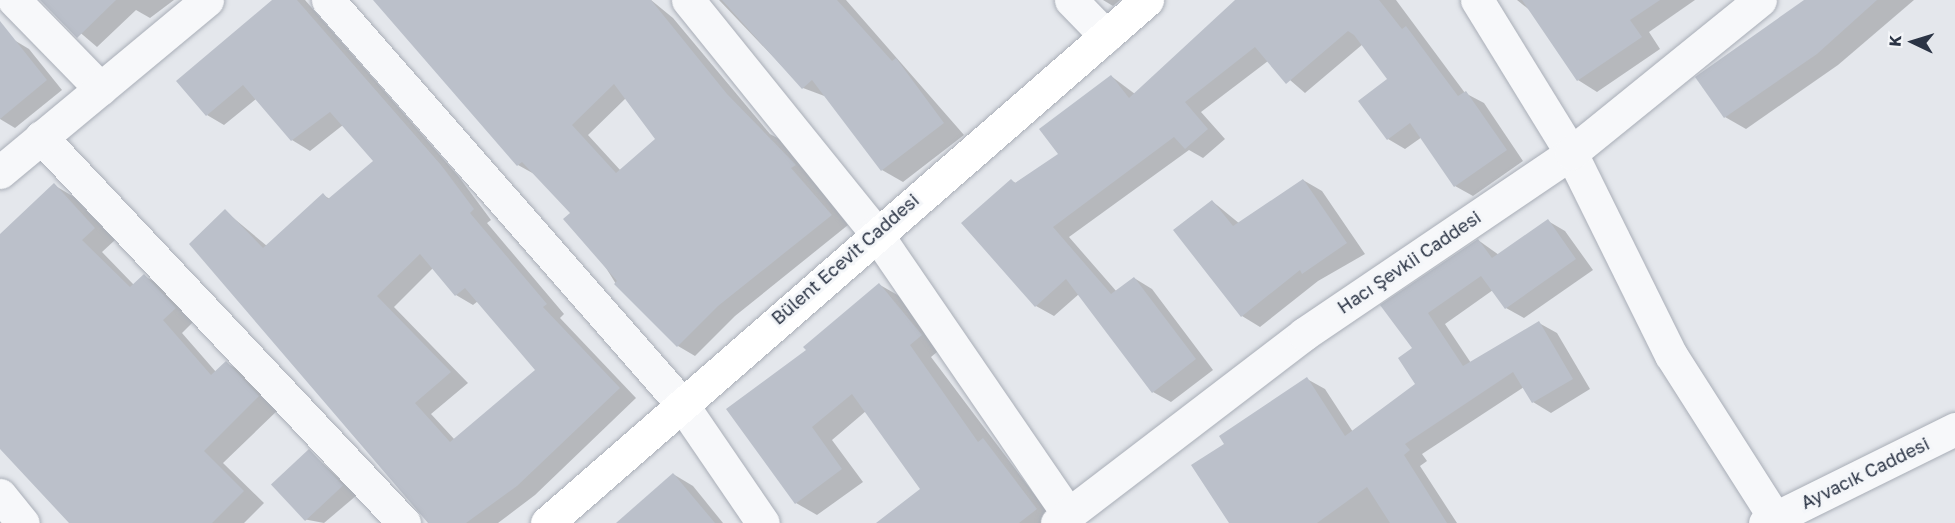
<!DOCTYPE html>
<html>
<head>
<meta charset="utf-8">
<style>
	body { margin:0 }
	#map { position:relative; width:1955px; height:523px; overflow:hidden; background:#e4e7ec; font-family:"Golos Text",sans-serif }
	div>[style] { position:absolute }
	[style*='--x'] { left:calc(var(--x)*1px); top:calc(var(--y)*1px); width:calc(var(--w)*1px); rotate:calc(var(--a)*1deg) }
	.shadow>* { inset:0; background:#0003 }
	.building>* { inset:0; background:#bbc0ca; transform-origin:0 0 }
	.roads { filter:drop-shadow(0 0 2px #a9aeb7) drop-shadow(0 0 2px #a9aeb7) }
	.minor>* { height:33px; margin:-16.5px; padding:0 16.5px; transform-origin:16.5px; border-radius:16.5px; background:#f7f8fa }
	.secondary>* { height:33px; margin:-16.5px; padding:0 16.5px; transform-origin:16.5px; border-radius:16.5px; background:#fff }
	span { translate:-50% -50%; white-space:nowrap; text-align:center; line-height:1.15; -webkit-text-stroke:6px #f4f6f9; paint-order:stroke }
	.street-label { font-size:18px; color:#2b3445 }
	.north { position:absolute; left:1883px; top:12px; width:60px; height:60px; -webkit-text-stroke:4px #f4f6f9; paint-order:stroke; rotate:274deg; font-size:16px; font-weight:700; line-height:24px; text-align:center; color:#2b3445 }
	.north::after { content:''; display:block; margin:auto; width:21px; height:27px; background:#2b3445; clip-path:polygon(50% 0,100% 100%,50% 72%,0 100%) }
</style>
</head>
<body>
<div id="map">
	<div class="shadow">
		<i style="clip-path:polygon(42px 0,174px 0,150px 18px,136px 10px,97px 47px)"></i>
		<i style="clip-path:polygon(evenodd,274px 0,305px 0,459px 177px,491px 220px,487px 223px,564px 314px,560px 318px,636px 398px,535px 495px,498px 523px,430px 523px,191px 244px,225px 211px,267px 246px,323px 195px,330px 199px,375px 161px,343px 125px,310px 151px,292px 140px,256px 99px,224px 125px,207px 115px,274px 0,433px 268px,456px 295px,473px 305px,478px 301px,537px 370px,455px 440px,431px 414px,468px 383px,394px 307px,433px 268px)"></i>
		<i style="clip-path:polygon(evenodd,375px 0,651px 0,673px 18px,770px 134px,783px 141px,848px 225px,735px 316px,695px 356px,678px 346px,616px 284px,572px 213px,536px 175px,518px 165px,375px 0,626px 98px,657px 140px,621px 171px,588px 135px,626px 98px)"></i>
		<i style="clip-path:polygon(719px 0,846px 0,964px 135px,903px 182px,882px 170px,827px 97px,803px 88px)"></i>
		<i style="clip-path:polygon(1103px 0,1120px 0,1113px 6px)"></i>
		<i style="clip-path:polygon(1238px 0,1396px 0,1465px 93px,1484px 103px,1523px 161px,1473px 196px,1455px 186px,1422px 137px,1405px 149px,1388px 139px,1389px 79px,1363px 44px,1305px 93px,1268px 61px,1201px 112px,1225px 139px,1203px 158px,1189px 150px,1069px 237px,1117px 292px,1134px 278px,1152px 289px,1213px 370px,1171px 402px,1153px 392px,1079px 294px,1054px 316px,1036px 306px,1011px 181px,1016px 183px,1060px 154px,1111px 76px,1135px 94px)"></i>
		<i style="clip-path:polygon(1517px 0,1695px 0,1649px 32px,1660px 49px,1597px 92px,1578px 80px,1532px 12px)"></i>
		<i style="clip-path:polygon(1806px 0,1914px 0,1838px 65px,1746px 129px,1725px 117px)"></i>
		<i style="clip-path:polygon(14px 40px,29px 49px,62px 90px,15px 128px,0 119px,0 51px)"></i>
		<i style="clip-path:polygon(1303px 180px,1322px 191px,1365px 254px,1318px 281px,1260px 327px,1242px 316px,1212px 201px,1240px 224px)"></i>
		<i style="clip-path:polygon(54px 185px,74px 197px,115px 240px,102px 252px,134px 285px,144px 276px,164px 287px,195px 320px,182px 333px,216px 372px,226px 363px,246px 374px,279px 409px,223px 463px,264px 503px,244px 523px,71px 523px,0 446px,0 236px)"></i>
		<i style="clip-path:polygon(1548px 221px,1565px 231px,1593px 270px,1524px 318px,1506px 308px,1493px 290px,1445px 324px,1471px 363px,1539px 323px,1557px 333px,1590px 389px,1551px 413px,1533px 402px,1524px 387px,1422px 454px,1427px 461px,1420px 466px,1457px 523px,1231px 523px,1226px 445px,1307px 379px,1325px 389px,1353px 432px,1417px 384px,1414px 349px,1382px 306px,1478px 240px,1499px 255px)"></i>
		<i style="clip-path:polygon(880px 285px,901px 297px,943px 347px,931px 357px,1056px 523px,878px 523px,922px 489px,866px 411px,832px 440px,863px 482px,817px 515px,796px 503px,808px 350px)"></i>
		<i style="clip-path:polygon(309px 451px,357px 495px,324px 523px,303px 519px)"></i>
		<i style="clip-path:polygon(673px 474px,693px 486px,723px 523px,618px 523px)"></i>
	</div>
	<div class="building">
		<i style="clip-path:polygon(40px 0,116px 0,77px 38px)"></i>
		<i style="clip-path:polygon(evenodd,272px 0,297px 0,441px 165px,474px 209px,470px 213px,547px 304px,543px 307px,620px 388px,517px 486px,466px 523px,428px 523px,189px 244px,225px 209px,263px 248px,323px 193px,328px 199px,373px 161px,330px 112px,291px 141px,243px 85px,206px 116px,176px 81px,272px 0,420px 254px,455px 296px,465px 288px,535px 370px,450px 442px,415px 403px,451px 372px,377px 296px,420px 254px)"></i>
		<i style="clip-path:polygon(evenodd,373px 0,651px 0,727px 94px,796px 165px,791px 168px,832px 215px,718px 306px,677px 347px,614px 284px,617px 281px,563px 219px,570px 213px,522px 162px,517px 166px,373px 0,614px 84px,655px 139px,616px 173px,572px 125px,614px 84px)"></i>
		<i style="clip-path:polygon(722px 0,837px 0,892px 61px,896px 58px,944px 123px,881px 171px,812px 80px,802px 89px)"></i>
		<i style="clip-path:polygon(1235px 0,1379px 0,1402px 29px,1406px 26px,1458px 96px,1466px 91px,1507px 150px,1454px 187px,1410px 123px,1387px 140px,1358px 101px,1387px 79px,1354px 35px,1348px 31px,1286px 84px,1255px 47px,1185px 102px,1208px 129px,1185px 149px,1174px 137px,1053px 227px,1111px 294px,1134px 277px,1196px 359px,1152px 393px,1066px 279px,1035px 307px,961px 223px,1011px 179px,1015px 183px,1058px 154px,1039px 129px,1111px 75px,1129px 98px)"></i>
		<i style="clip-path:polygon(1522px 0,1660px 0,1630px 20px,1642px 37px,1577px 81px)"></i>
		<i style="clip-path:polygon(1804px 0,1877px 0,1817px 54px,1724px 118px,1695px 77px)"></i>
		<i style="clip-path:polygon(0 21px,47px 80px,0 119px)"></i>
		<i style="clip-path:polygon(1303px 179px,1347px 243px,1302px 274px,1300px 270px,1241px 317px,1173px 230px,1212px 200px,1233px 226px)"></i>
		<i style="clip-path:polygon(54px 183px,95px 228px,82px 240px,130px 287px,144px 274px,176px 308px,163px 320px,211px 375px,226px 361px,259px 396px,204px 451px,244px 491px,212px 523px,69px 523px,0 449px,0 234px)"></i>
		<i style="clip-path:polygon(1548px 219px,1576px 259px,1505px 309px,1481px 276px,1428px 313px,1463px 366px,1539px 321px,1573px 379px,1532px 403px,1513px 372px,1405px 444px,1410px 450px,1404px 455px,1447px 523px,1390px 523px,1367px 487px,1317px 523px,1229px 523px,1191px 465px,1224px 444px,1219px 436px,1307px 377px,1345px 436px,1415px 384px,1398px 358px,1412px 348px,1380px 305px,1478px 239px,1492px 258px)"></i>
		<i style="clip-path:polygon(879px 283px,922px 335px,910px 345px,978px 442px,983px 438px,1037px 509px,1019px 523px,876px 523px,920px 489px,852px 394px,812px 427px,842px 469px,795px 504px,726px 409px,806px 350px,803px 347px)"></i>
		<i style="left:309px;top:449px;width:50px;height:52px;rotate:47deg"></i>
		<i style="clip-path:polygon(673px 473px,715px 523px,616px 523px)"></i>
	</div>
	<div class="roads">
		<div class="minor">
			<i style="--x:14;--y:0;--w:124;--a:45.7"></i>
			<i style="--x:328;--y:0;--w:536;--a:48.78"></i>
			<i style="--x:681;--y:403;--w:145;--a:55.7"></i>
			<i style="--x:688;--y:0;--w:298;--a:51.1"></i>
			<i style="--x:875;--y:232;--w:340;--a:55.6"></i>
			<i style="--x:1071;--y:0;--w:50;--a:45.8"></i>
			<i style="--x:1477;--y:0;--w:180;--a:58.4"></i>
			<i style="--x:1571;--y:153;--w:225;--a:63.7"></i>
			<i style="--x:1671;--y:355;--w:193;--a:57.5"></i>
			<i style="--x:41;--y:137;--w:530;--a:46.76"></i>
			<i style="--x:0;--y:172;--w:269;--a:-39.7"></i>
			<i style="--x:0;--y:495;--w:36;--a:51"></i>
			<i style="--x:1057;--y:523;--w:311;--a:-37.4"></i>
			<i style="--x:1304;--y:334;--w:323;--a:-34.1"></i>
			<i style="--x:1571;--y:153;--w:243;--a:-39"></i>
			<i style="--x:1765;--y:523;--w:212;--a:-26.3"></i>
		</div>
		<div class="secondary">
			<i style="--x:547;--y:523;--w:796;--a:-41.08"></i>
		</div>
	</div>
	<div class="street-label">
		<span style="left:845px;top:259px;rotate:-41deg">Bülent Ecevit Caddesi</span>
		<span style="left:1409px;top:262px;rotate:-34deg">Hacı Şevkii Caddesi</span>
		<span style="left:1865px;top:473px;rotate:-26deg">Ayvacık Caddesi</span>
	</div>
	<div class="north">K</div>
</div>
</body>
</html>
